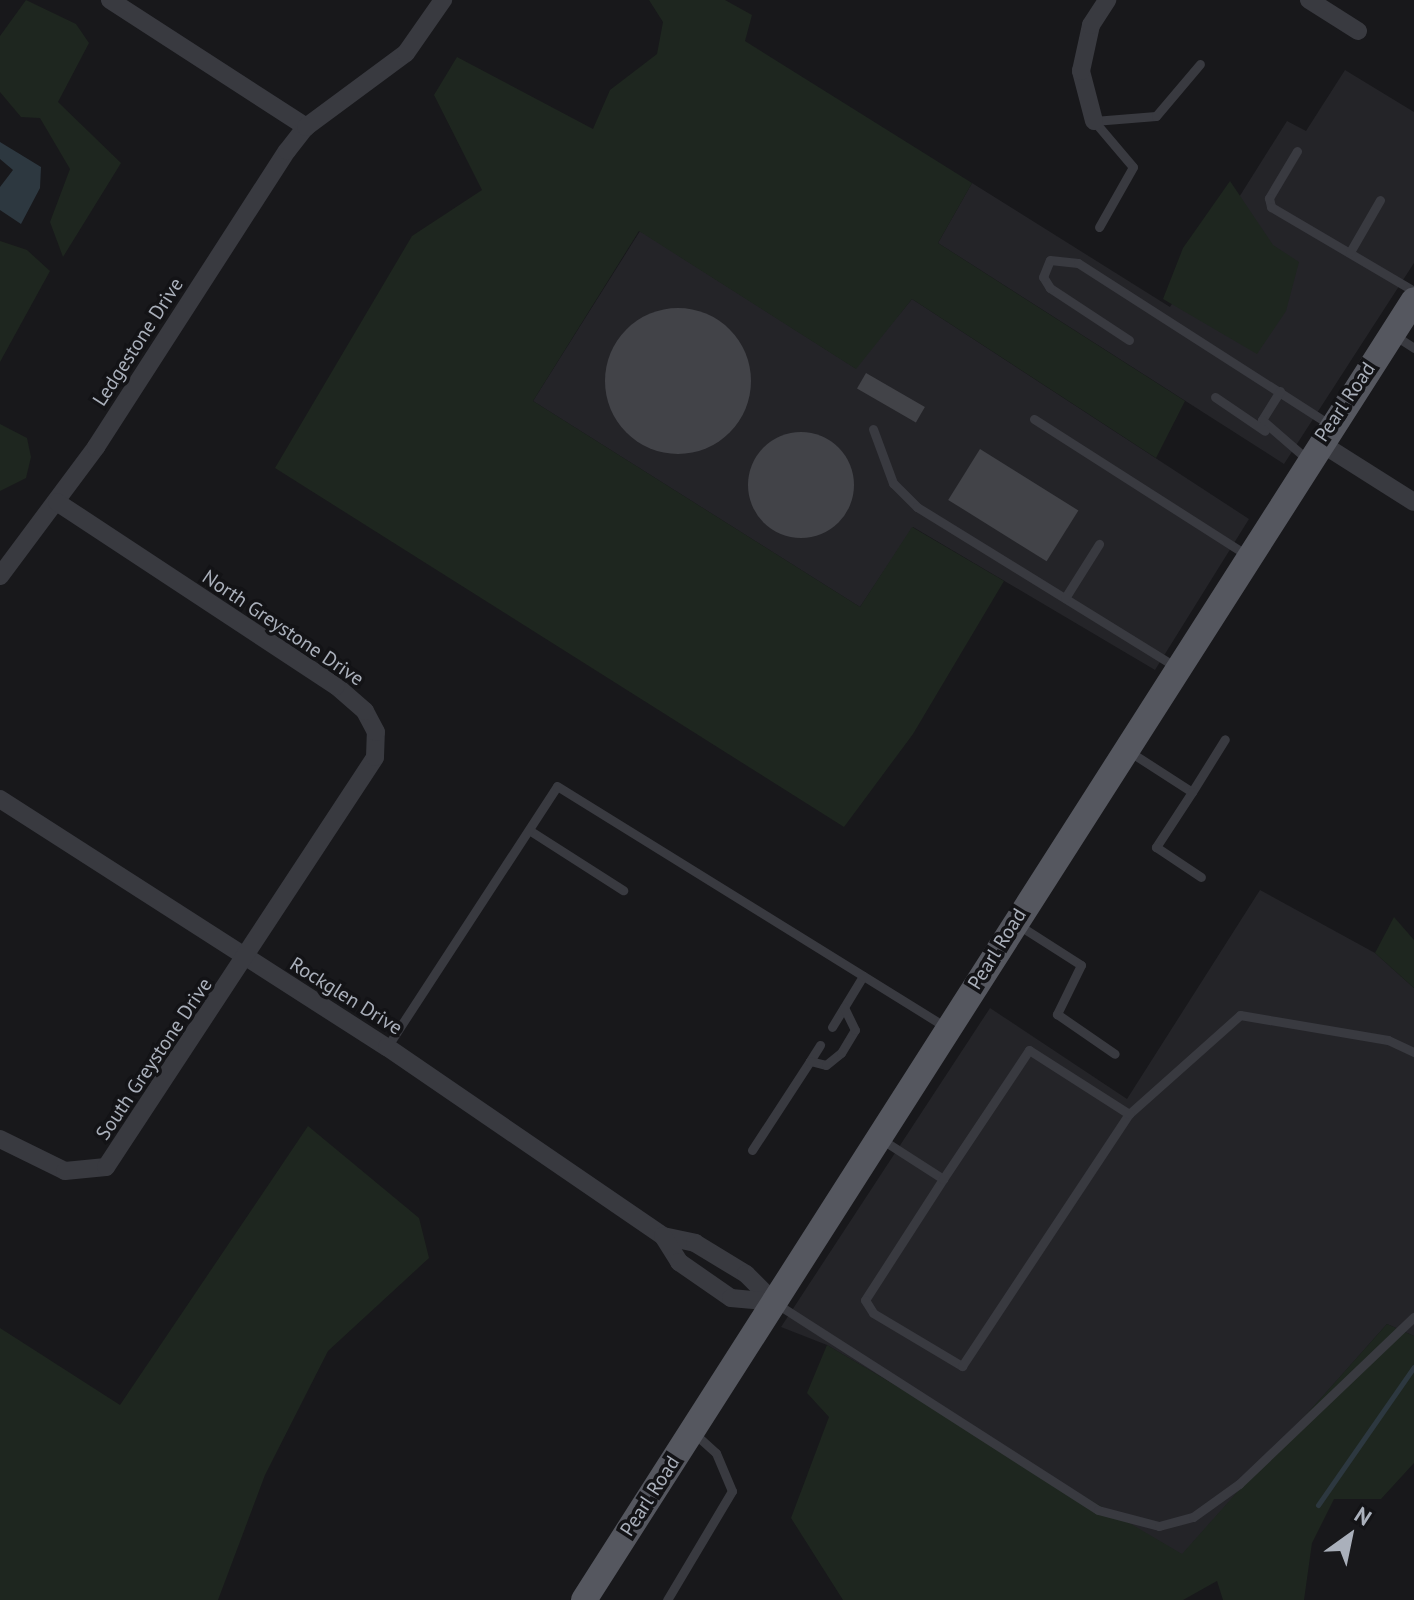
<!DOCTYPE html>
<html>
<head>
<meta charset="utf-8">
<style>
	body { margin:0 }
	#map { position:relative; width:1414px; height:1600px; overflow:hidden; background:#18181b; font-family:"PT Sans",sans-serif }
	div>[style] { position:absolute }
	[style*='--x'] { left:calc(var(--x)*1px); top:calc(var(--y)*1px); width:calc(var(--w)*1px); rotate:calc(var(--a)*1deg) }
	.built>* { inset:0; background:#242428 }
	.green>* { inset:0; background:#1e261f }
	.water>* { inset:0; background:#2d3840 }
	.stream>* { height:5px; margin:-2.5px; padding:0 2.5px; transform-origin:2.5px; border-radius:2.5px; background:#2d3840 }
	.building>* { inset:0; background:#424348; transform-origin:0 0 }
	.round { border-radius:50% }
	.lane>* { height:9px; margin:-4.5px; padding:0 4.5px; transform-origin:4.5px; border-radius:4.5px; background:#393a40 }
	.street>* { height:18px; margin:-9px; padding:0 9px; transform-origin:9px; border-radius:9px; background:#393a40 }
	.primary>* { height:26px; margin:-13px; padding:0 13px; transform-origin:13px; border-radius:13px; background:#55575f }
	span { translate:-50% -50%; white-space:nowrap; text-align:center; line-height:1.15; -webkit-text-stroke:7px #131316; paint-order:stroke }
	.street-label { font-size:20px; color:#aab0bb }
	.north { position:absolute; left:1310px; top:1496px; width:80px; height:80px; -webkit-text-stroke:6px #131316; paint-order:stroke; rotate:33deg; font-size:22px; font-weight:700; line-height:32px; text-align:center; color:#aab0bb }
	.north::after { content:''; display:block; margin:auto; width:28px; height:36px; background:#aab0bb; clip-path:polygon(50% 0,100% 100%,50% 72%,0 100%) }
</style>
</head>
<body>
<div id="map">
	<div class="built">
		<i style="clip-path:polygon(1345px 70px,1414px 112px,1414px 263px,1284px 464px,938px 243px,972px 183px,1170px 307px,1287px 121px,1306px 131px)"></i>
		<i style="clip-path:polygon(640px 231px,855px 368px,912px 299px,1249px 519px,1155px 670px,913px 527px,860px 607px,533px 401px)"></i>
		<i style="clip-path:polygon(1260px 890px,1375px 953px,1414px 988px,1414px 1336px,1387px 1324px,1182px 1555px,827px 1345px,781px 1327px,990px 1008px,1127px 1099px)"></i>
	</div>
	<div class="green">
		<i style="clip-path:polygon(26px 0,76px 24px,89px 43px,58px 102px,121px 163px,63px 257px,50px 222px,70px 169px,40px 118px,21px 117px,0 92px,0 36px)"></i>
		<i style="clip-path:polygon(649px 0,725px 0,752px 15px,745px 41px,972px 183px,938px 243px,1185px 401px,1156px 458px,912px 299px,856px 369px,639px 231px,533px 401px,860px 607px,912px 527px,1004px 581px,913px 734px,844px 827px,275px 468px,412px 236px,482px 190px,434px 95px,457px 57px,593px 129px,610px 90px,657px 54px,663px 22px)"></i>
		<i style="clip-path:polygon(1230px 181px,1273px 245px,1299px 262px,1286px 311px,1257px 354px,1163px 299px,1183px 248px)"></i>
		<i style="clip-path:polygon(0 241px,27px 250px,50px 271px,0 362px)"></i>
		<i style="clip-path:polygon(0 424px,27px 438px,31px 457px,26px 478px,0 491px)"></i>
		<i style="clip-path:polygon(1394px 917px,1414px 940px,1414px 988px,1375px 953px)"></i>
		<i style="clip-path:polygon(308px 1126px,419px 1218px,429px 1258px,328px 1351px,265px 1475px,218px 1600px,0 1600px,0 1328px,120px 1405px)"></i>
		<i style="clip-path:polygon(1387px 1324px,1414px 1336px,1414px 1463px,1381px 1499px,1334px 1499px,1312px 1543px,1304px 1600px,1223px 1600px,1217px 1581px,1183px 1600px,843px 1600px,791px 1518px,829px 1417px,807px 1393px,827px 1345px,1182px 1554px)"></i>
	</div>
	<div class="water">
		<i style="clip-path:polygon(0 142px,41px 167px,40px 188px,21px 224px,0 210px,0 187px,13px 170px,0 159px)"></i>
	</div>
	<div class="stream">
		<i style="--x:1318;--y:1505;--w:168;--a:-55.2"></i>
	</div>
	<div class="building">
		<i class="round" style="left:605px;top:308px;width:146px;height:146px"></i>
		<i style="left:866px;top:373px;width:68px;height:18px;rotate:30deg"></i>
		<i class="round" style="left:748px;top:432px;width:106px;height:106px"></i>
		<i style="left:980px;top:449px;width:116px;height:60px;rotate:32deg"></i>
	</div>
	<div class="lane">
		<i style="--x:1094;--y:121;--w:62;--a:-4.6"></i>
		<i style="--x:1156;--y:116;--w:68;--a:-49.8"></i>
		<i style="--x:1094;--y:121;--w:60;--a:49.7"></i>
		<i style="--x:1133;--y:167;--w:69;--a:119.5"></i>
		<i style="--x:1297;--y:151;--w:55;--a:120.8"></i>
		<i style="--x:1269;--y:198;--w:9;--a:77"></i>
		<i style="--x:1271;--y:207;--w:166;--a:30.4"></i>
		<i style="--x:1350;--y:252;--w:60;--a:-60"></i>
		<i style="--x:1394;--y:335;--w:24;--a:33"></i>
		<i style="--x:1129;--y:340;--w:95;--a:-146.6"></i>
		<i style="--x:1050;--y:288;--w:13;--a:-122"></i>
		<i style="--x:1043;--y:277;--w:18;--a:-68"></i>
		<i style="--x:1050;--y:260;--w:28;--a:6"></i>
		<i style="--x:1078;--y:263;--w:300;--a:32.7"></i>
		<i style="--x:1280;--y:391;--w:34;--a:122"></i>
		<i style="--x:1262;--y:420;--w:60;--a:40.9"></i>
		<i style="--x:1215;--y:397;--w:60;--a:34.2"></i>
		<i style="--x:1034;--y:419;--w:253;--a:32.6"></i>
		<i style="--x:873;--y:429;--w:58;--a:69.7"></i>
		<i style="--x:893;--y:483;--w:34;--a:45"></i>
		<i style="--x:917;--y:507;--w:304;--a:31.7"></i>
		<i style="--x:1065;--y:598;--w:64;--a:-57.8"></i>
		<i style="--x:1127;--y:750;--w:77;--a:32.9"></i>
		<i style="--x:1192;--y:792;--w:62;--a:-58.1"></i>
		<i style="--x:1192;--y:792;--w:66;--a:123.2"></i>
		<i style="--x:1156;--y:847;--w:54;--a:33.7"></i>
		<i style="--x:529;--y:830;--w:112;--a:32.6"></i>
		<i style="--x:1017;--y:924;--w:76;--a:32.6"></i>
		<i style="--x:1081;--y:965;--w:55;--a:116.1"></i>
		<i style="--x:1057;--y:1014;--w:70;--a:34.6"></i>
		<i style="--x:832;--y:1027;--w:60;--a:-58.7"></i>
		<i style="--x:387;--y:1047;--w:311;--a:-56.9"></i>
		<i style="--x:557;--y:786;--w:457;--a:31.8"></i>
		<i style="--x:810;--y:1061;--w:19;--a:-58"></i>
		<i style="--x:881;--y:1139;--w:74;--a:32.8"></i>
		<i style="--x:943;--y:1179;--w:144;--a:122.8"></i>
		<i style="--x:865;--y:1300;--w:15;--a:58"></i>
		<i style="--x:873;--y:1313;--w:104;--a:30.8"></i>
		<i style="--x:962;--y:1366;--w:302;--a:-56.5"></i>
		<i style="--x:1129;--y:1114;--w:149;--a:-41.7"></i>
		<i style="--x:1240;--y:1015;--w:150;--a:9.6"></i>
		<i style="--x:1388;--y:1040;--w:29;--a:25"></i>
		<i style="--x:752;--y:1150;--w:106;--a:-56.9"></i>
		<i style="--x:810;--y:1061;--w:16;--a:14"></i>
		<i style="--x:826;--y:1065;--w:19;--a:-39"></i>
		<i style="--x:841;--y:1053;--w:27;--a:-59"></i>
		<i style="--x:855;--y:1030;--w:25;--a:-116"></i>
		<i style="--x:943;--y:1179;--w:155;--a:-56.3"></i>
		<i style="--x:1029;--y:1050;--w:119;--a:32.6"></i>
		<i style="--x:777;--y:1304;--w:381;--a:32.7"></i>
		<i style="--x:1098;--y:1510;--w:63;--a:14.7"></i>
		<i style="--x:1159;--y:1526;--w:35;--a:-15"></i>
		<i style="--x:1193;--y:1517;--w:57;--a:-35.7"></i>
		<i style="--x:1239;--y:1484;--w:242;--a:-43.7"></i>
		<i style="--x:667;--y:1600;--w:127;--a:-59.2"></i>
		<i style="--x:732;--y:1491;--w:41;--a:-112.8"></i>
		<i style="--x:716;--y:1453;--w:30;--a:-138"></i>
	</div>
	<div class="street">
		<i style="--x:110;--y:0;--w:234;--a:32.9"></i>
		<i style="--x:1309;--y:0;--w:58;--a:32.3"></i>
		<i style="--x:1094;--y:121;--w:52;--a:-104.6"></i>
		<i style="--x:1081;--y:71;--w:47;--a:-77.7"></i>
		<i style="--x:1091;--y:25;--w:30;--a:-57"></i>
		<i style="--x:1319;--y:442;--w:112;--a:32.3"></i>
		<i style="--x:0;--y:576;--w:161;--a:-53.3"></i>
		<i style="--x:96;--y:447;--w:352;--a:-57.2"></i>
		<i style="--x:287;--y:151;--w:31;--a:-52"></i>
		<i style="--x:306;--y:127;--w:124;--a:-36.5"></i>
		<i style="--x:406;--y:53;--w:65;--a:-55.1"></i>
		<i style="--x:0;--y:799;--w:460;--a:32.7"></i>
		<i style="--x:387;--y:1047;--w:335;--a:34.4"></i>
		<i style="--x:663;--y:1236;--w:33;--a:12"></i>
		<i style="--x:695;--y:1243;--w:60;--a:31.3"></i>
		<i style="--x:746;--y:1274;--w:40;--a:45"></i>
		<i style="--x:0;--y:1139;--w:72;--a:26.2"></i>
		<i style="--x:65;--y:1171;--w:41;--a:-5.6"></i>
		<i style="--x:106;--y:1167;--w:490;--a:-56.7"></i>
		<i style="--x:375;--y:757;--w:25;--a:-88"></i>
		<i style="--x:376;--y:732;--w:24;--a:-118"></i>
		<i style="--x:365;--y:711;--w:38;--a:-139"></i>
		<i style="--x:336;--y:686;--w:334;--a:-146.6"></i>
		<i style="--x:663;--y:1236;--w:31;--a:58"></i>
		<i style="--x:679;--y:1262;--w:63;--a:34.7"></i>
		<i style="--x:731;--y:1298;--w:43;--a:5.3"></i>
	</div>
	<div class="primary">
		<i style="--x:584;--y:1600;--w:1542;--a:-57.44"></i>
	</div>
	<div class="street-label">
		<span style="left:138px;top:342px;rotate:-57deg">Ledgestone Drive</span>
		<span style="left:1345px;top:402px;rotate:-56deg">Pearl Road</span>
		<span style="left:283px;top:628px;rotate:34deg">North Greystone Drive</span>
		<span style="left:997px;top:949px;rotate:-58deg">Pearl Road</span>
		<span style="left:346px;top:996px;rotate:32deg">Rockglen Drive</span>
		<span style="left:154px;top:1059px;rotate:-56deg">South Greystone Drive</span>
		<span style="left:650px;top:1496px;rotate:-57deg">Pearl Road</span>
	</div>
	<div class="north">N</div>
</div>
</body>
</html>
